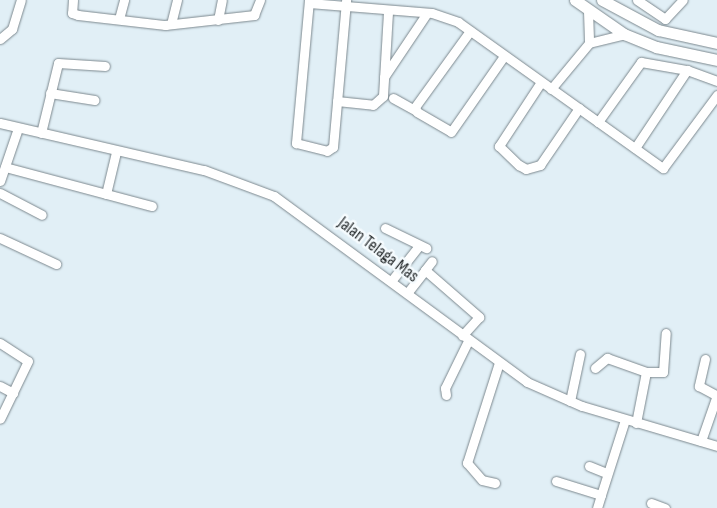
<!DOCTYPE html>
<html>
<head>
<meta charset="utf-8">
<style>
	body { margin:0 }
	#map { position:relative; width:717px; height:508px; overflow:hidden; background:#e1eff6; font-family:"Sofia Sans Condensed",sans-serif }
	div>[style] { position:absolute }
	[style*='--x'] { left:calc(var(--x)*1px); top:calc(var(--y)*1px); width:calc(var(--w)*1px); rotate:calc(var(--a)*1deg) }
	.roads { filter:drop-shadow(0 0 1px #7c888e) drop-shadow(0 0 1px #7c888e) }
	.street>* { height:9px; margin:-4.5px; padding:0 4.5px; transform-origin:4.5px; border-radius:4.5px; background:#fff }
	.secondary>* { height:11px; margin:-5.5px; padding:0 5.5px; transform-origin:5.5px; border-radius:5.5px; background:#fff }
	span { translate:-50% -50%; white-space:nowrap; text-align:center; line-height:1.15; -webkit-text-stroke:5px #f5fbfe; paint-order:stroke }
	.street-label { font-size:18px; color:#2b3032 }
</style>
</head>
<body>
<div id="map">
	<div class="roads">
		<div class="street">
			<i style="--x:73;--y:0;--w:13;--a:94"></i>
			<i style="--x:72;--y:13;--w:6;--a:18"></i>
			<i style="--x:78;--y:15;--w:88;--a:6.6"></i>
			<i style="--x:165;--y:25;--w:90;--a:-6.4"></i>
			<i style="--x:254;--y:15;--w:16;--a:-68"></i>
			<i style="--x:309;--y:0;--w:144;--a:95.2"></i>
			<i style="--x:296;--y:143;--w:32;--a:14"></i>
			<i style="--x:327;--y:151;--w:7;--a:-34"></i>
			<i style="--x:333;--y:147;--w:148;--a:-84.9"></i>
			<i style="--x:637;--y:0;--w:34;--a:34"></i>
			<i style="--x:665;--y:19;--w:26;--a:-47"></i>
			<i style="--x:309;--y:3;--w:123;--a:4.6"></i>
			<i style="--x:432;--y:13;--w:28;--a:19"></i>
			<i style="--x:458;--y:22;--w:252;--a:35.5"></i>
			<i style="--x:663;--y:168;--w:91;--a:-53.5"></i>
			<i style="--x:588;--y:11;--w:32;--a:88"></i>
			<i style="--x:119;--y:19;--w:20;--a:-75"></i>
			<i style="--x:218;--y:20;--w:20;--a:-79"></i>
			<i style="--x:171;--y:24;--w:25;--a:-76"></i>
			<i style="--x:470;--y:31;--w:94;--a:125.9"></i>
			<i style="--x:415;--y:107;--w:5;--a:68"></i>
			<i style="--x:417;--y:112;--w:39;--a:30"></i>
			<i style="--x:451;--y:132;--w:93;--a:-55.1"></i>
			<i style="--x:0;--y:39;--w:16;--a:-40"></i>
			<i style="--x:12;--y:29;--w:30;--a:-73"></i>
			<i style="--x:384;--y:77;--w:77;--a:-56.1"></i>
			<i style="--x:541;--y:82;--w:77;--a:123.3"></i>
			<i style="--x:499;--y:146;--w:28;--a:44"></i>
			<i style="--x:519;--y:165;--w:8;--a:30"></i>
			<i style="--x:526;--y:169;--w:15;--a:-16"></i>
			<i style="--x:540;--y:165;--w:69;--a:-55.6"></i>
			<i style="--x:551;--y:89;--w:60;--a:-50.4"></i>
			<i style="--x:589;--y:43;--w:36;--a:-14"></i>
			<i style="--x:50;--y:93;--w:45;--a:9"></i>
			<i style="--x:393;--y:98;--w:25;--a:29"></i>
			<i style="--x:337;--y:101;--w:36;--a:6"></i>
			<i style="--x:373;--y:105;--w:13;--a:-42"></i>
			<i style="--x:383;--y:96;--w:85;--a:-86.6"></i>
			<i style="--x:598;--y:122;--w:74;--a:-54.4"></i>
			<i style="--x:641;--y:62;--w:47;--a:9.9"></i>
			<i style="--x:687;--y:70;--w:32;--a:20"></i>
			<i style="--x:0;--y:123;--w:209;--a:13"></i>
			<i style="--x:204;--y:170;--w:75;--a:20.4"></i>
			<i style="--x:274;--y:196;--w:314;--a:36.3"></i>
			<i style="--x:527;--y:382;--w:60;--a:23.6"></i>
			<i style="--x:582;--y:406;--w:141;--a:16.5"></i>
			<i style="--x:41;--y:133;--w:72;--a:-76.3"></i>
			<i style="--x:58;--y:63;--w:47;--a:3.7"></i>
			<i style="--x:635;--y:148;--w:94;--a:-56.3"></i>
			<i style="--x:5;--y:167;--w:152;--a:14.9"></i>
			<i style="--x:0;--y:181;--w:56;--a:-71.2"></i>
			<i style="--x:0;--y:193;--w:47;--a:27.6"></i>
			<i style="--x:106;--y:194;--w:43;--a:-76.6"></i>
			<i style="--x:385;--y:228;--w:46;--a:26"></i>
			<i style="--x:0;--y:238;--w:62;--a:24.9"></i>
			<i style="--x:425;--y:270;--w:11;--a:-52"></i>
			<i style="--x:392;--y:280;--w:42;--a:-51.8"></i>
			<i style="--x:408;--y:292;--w:28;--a:-52"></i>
			<i style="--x:425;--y:270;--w:72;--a:41"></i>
			<i style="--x:479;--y:317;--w:25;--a:132"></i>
			<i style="--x:0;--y:343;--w:33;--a:33"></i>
			<i style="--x:28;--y:361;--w:64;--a:115.8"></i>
			<i style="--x:705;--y:359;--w:28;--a:103"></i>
			<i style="--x:699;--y:386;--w:19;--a:28"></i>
			<i style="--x:595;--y:368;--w:16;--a:-40"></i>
			<i style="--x:607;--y:358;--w:41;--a:19.7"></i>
			<i style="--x:0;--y:386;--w:15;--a:28"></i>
			<i style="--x:446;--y:395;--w:7;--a:-98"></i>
			<i style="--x:445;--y:388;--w:52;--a:-63.9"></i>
			<i style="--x:570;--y:401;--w:48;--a:-78"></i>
			<i style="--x:636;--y:423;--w:52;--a:-78.9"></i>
			<i style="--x:646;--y:372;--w:17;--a:0"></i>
			<i style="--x:663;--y:372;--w:39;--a:-86"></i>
			<i style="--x:701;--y:441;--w:49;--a:-70.8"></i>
			<i style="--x:589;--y:466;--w:18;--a:22"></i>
			<i style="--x:556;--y:481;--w:47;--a:17.3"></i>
			<i style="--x:601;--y:495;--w:79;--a:-72.3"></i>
			<i style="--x:495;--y:483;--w:13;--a:-167"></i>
			<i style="--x:482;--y:480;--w:23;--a:-131"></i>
			<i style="--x:467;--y:463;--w:105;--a:-72.3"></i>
			<i style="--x:651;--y:503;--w:15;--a:20"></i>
			<i style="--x:597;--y:508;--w:14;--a:-73"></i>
		</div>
		<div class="secondary">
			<i style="--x:575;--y:0;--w:60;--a:34.8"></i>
			<i style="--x:624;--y:34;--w:35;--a:22"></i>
			<i style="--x:656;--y:47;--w:62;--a:12"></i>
			<i style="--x:602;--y:0;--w:64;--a:28.2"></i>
			<i style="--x:658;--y:30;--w:60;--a:12.4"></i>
		</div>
	</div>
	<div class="street-label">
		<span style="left:378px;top:250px;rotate:37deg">Jalan Telaga Mas</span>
	</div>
</div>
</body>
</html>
